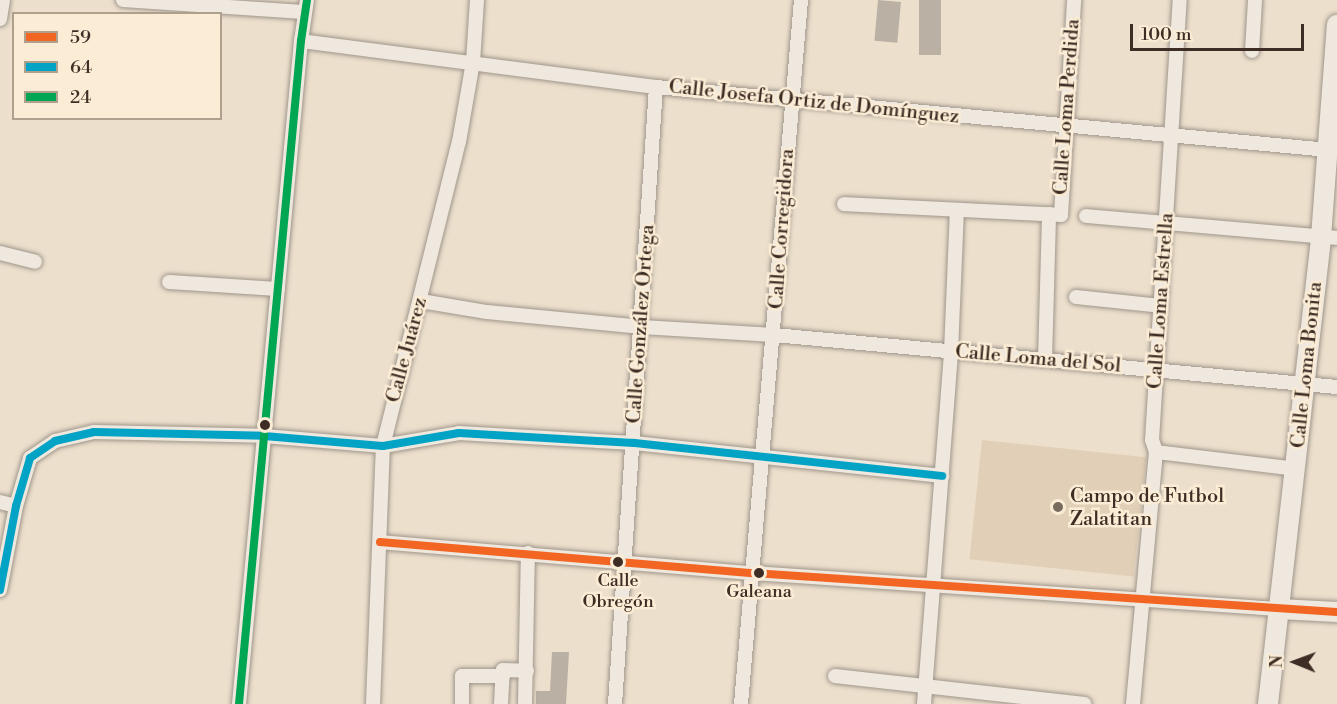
<!DOCTYPE html>
<html>
<head>
<meta charset="utf-8">
<style>
	body { margin:0 }
	#map { position:relative; width:1337px; height:704px; overflow:hidden; background:#ecdfcc; font-family:"Libre Bodoni",serif }
	div>[style] { position:absolute }
	[style*='--x'] { left:calc(var(--x)*1px); top:calc(var(--y)*1px); width:calc(var(--w)*1px); rotate:calc(var(--a)*1deg) }
	.green>* { inset:0; background:#e2cfb7; transform-origin:0 0 }
	.building>* { inset:0; background:#bab0a4; transform-origin:0 0 }
	.roads { filter:drop-shadow(0 0 2px #a0968b) drop-shadow(0 0 2px #a0968b) }
	.street>* { height:14px; margin:-7px; padding:0 7px; transform-origin:7px; border-radius:7px; background:#efe8de }
	.secondary>* { height:20px; margin:-10px; padding:0 10px; transform-origin:10px; border-radius:10px; background:#efe8de }
	.bus-1>* { height:8px; margin:-4px; padding:0 4px; transform-origin:4px; border-radius:4px; background:#f26522 }
	.bus-2>* { height:8px; margin:-4px; padding:0 4px; transform-origin:4px; border-radius:4px; background:#03a3c6 }
	.bus-3>* { height:8px; margin:-4px; padding:0 4px; transform-origin:4px; border-radius:4px; background:#00a651 }
	.dots>* { width:16px; height:16px; translate:-50% -50%; box-sizing:border-box; border:3px solid #fbecd5; border-radius:50% }
	span { translate:-50% -50%; white-space:nowrap; text-align:center; line-height:1.15; -webkit-text-stroke:5px #fbecd5; paint-order:stroke }
	.bus-label { font-size:18px; color:#3d2d24 }
	.street-label { font-size:20px; color:#3d2d24 }
	.poi-label { font-size:20px; color:#3d2d24 }
	.left { translate:0 -50%; text-align:left }
	.legend { position:absolute; left:12px; top:12px; width:210px; height:108px; box-sizing:border-box; background:#fbecd5; border:2px solid #afa08e; margin:0; padding:8px 10px; list-style:none; font-size:18px; color:#3d2d24 }
	.legend li { display:flex; align-items:center; gap:12px; height:30px }
	.legend b { width:30px; border:2px solid #afa08e }
	.north { position:absolute; left:1265px; top:632px; width:60px; height:60px; -webkit-text-stroke:4px #fbecd5; paint-order:stroke; rotate:271deg; font-size:16px; font-weight:700; line-height:24px; text-align:center; color:#3d2d24 }
	.north::after { content:''; display:block; margin:auto; width:21px; height:27px; background:#3d2d24; clip-path:polygon(50% 0,100% 100%,50% 72%,0 100%) }
	.scale { position:absolute; left:1130px; top:24px; width:174px; height:27px; box-sizing:border-box; border:3px solid #3d2d24; border-top:0; padding-left:8px; font-size:18px; line-height:21px; white-space:nowrap; color:#3d2d24; -webkit-text-stroke:4px #fbecd5; paint-order:stroke }
</style>
</head>
<body>
<div id="map">
	<div class="green">
		<i style="left:982px;top:440px;width:165px;height:120px;rotate:6deg"></i>
	</div>
	<div class="building">
		<i style="left:878px;top:0;width:23px;height:41px;rotate:5deg"></i>
		<i style="left:919px;top:0;width:22px;height:55px"></i>
		<i style="clip-path:polygon(552px 652px,569px 652px,566px 704px,536px 704px,536px 691px,550px 691px)"></i>
	</div>
	<div class="roads">
		<div class="street">
			<i style="--x:123;--y:0;--w:181;--a:3.8"></i>
			<i style="--x:0;--y:19;--w:19;--a:-81"></i>
			<i style="--x:301;--y:41;--w:358;--a:7.4"></i>
			<i style="--x:656;--y:87;--w:676;--a:5.35"></i>
			<i style="--x:1252;--y:51;--w:51;--a:-86.6"></i>
			<i style="--x:844;--y:204;--w:217;--a:2.9"></i>
			<i style="--x:1061;--y:215;--w:215;--a:-86.5"></i>
			<i style="--x:1086;--y:216;--w:252;--a:5"></i>
			<i style="--x:0;--y:253;--w:36;--a:14"></i>
			<i style="--x:169;--y:282;--w:109;--a:3.7"></i>
			<i style="--x:1076;--y:297;--w:85;--a:6"></i>
			<i style="--x:421;--y:301;--w:67;--a:9.5"></i>
			<i style="--x:487;--y:312;--w:156;--a:5.5"></i>
			<i style="--x:642;--y:327;--w:132;--a:3.5"></i>
			<i style="--x:774;--y:335;--w:565;--a:5.28"></i>
			<i style="--x:1045;--y:360;--w:146;--a:-88.4"></i>
			<i style="--x:1156;--y:452;--w:141;--a:6.9"></i>
			<i style="--x:0;--y:502;--w:16;--a:14"></i>
			<i style="--x:380;--y:542;--w:374;--a:4.8"></i>
			<i style="--x:753;--y:573;--w:527;--a:3.92"></i>
			<i style="--x:0;--y:590;--w:86;--a:-79.2"></i>
			<i style="--x:16;--y:506;--w:50;--a:-73.7"></i>
			<i style="--x:30;--y:458;--w:30;--a:-34"></i>
			<i style="--x:55;--y:441;--w:40;--a:-13"></i>
			<i style="--x:94;--y:432;--w:170;--a:1.3"></i>
			<i style="--x:264;--y:436;--w:119;--a:4.8"></i>
			<i style="--x:383;--y:446;--w:77;--a:-9.7"></i>
			<i style="--x:459;--y:433;--w:175;--a:3.3"></i>
			<i style="--x:634;--y:443;--w:310;--a:6.1"></i>
			<i style="--x:835;--y:676;--w:251;--a:6.4"></i>
			<i style="--x:239;--y:704;--w:666;--a:-84.66"></i>
			<i style="--x:301;--y:41;--w:41;--a:-81.7"></i>
			<i style="--x:373;--y:704;--w:258;--a:-87.8"></i>
			<i style="--x:383;--y:446;--w:313;--a:-76"></i>
			<i style="--x:459;--y:142;--w:81;--a:-80.1"></i>
			<i style="--x:473;--y:62;--w:62;--a:-86.3"></i>
			<i style="--x:462;--y:704;--w:28;--a:-90"></i>
			<i style="--x:462;--y:676;--w:41;--a:0"></i>
			<i style="--x:501;--y:704;--w:34;--a:-87"></i>
			<i style="--x:503;--y:670;--w:24;--a:2"></i>
			<i style="--x:525;--y:704;--w:151;--a:-88.9"></i>
			<i style="--x:615;--y:704;--w:618;--a:-86.2"></i>
			<i style="--x:741;--y:704;--w:707;--a:-85.13"></i>
			<i style="--x:924;--y:704;--w:353;--a:-85.6"></i>
			<i style="--x:951;--y:352;--w:142;--a:-87.6"></i>
			<i style="--x:1133;--y:704;--w:253;--a:-84.8"></i>
			<i style="--x:1156;--y:452;--w:13;--a:-108"></i>
			<i style="--x:1152;--y:440;--w:441;--a:-86.4"></i>
		</div>
		<div class="secondary">
			<i style="--x:1279;--y:609;--w:58;--a:3"></i>
			<i style="--x:1268;--y:704;--w:470;--a:-83.5"></i>
			<i style="--x:1321;--y:237;--w:213;--a:-85.7"></i>
		</div>
	</div>
	<div class="bus-1">
		<i style="--x:380;--y:542;--w:374;--a:4.8"></i>
		<i style="--x:753;--y:573;--w:585;--a:3.82"></i>
	</div>
	<div class="bus-2">
		<i style="--x:0;--y:590;--w:86;--a:-79.2"></i>
		<i style="--x:16;--y:506;--w:50;--a:-73.7"></i>
		<i style="--x:30;--y:458;--w:30;--a:-34"></i>
		<i style="--x:55;--y:441;--w:40;--a:-13"></i>
		<i style="--x:94;--y:432;--w:170;--a:1.3"></i>
		<i style="--x:264;--y:436;--w:119;--a:4.8"></i>
		<i style="--x:383;--y:446;--w:77;--a:-9.7"></i>
		<i style="--x:459;--y:433;--w:175;--a:3.3"></i>
		<i style="--x:634;--y:443;--w:310;--a:6.1"></i>
	</div>
	<div class="bus-3">
		<i style="--x:239;--y:704;--w:666;--a:-84.66"></i>
		<i style="--x:301;--y:41;--w:41;--a:-81.7"></i>
	</div>
	<div class="dots">
		<i style="left:265px;top:425px;background:#3d2d24"></i>
		<i style="left:1058px;top:507px;background:#7a6b5f"></i>
		<i style="left:618px;top:562px;background:#3d2d24"></i>
		<i style="left:759px;top:573px;background:#3d2d24"></i>
	</div>
	<div class="bus-label">
		<span style="left:618px;top:592px">Calle<br>Obregón</span>
		<span style="left:759px;top:592px">Galeana</span>
	</div>
	<div class="street-label">
		<span style="left:814px;top:102px;rotate:6deg">Calle Josefa Ortiz de Domínguez</span>
		<span style="left:1067px;top:107px;rotate:-86deg">Calle Loma Perdida</span>
		<span style="left:782px;top:229px;rotate:-86deg">Calle Corregidora</span>
		<span style="left:1161px;top:301px;rotate:-86deg">Calle Loma Estrella</span>
		<span style="left:641px;top:324px;rotate:-86deg">Calle González Ortega</span>
		<span style="left:407px;top:350px;rotate:-75deg">Calle Juárez</span>
		<span style="left:1038px;top:359px;rotate:5deg">Calle Loma del Sol</span>
		<span style="left:1307px;top:365px;rotate:-84deg">Calle Loma Bonita</span>
	</div>
	<div class="poi-label">
		<span class="left" style="left:1070px;top:508px">Campo de Futbol<br>Zalatitan</span>
	</div>
	<ul class="legend">
	<li><b style="height:8px;background:#f26522"></b>59</li>
	<li><b style="height:8px;background:#03a3c6"></b>64</li>
	<li><b style="height:8px;background:#00a651"></b>24</li>
	</ul>
	<div class="north">N</div>
	<div class="scale">100 m</div>
</div>
</body>
</html>
